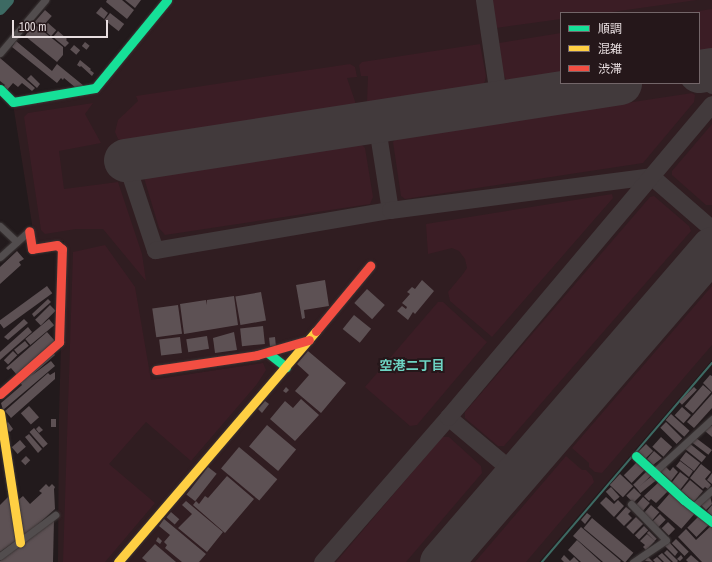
<!DOCTYPE html>
<html>
<head>
<meta charset="utf-8">
<style>
	body { margin:0 }
	#map { position:relative; width:712px; height:562px; overflow:hidden; background:#221a1c; font-family:"Archivo Narrow","Noto Sans JP",sans-serif }
	div>[style] { position:absolute }
	[style*='--x'] { left:calc(var(--x)*1px); top:calc(var(--y)*1px); width:calc(var(--w)*1px); rotate:calc(var(--a)*1deg) }
	.built>* { inset:0; background:#301d21 }
	.green>* { inset:0; background:#3b1d25 }
	.stream>* { height:2px; margin:-1px; padding:0 1px; transform-origin:1px; border-radius:1px; background:#3d6a63 }
	.river>* { height:12px; margin:-6px; padding:0 6px; transform-origin:6px; border-radius:6px; background:#3d6a63 }
	.taxiway>* { height:17px; margin:-8.5px; padding:0 8.5px; transform-origin:8.5px; border-radius:8.5px; background:#423a3c }
	.runway>* { height:43px; margin:-21.5px; padding:0 21.5px; transform-origin:21.5px; border-radius:21.5px; background:#423a3c }
	.building>* { inset:0; background:#5d5154; transform-origin:0 0 }
	.roads { filter:drop-shadow(0 0 1px #3b3535) drop-shadow(0 0 1px #3b3535) }
	.street>* { height:7px; margin:-3.5px; padding:0 3.5px; transform-origin:3.5px; border-radius:3.5px; background:#524d4e }
	.fast>* { height:9px; margin:-4.5px; padding:0 4.5px; transform-origin:4.5px; border-radius:4.5px; background:#16e098 }
	.slow>* { height:9px; margin:-4.5px; padding:0 4.5px; transform-origin:4.5px; border-radius:4.5px; background:#ffcf43 }
	.jam>* { height:9px; margin:-4.5px; padding:0 4.5px; transform-origin:4.5px; border-radius:4.5px; background:#f24e42 }
	span { translate:-50% -50%; white-space:nowrap; text-align:center; line-height:1.15; -webkit-text-stroke:4px #25171a; paint-order:stroke }
	.neighbourhood-label { font-size:13px; color:#6ed5c4; font-weight:700 }
	.legend { position:absolute; left:560px; top:12px; width:140px; height:72px; box-sizing:border-box; background:#25171a; border:1px solid #736669; margin:0; padding:5px 7px; list-style:none; font-size:12px; color:#e7dddf }
	.legend li { display:flex; align-items:center; gap:8px; height:20px }
	.legend b { width:20px; border:1px solid #736669 }
	.scale { position:absolute; left:12px; top:20px; width:96px; height:18px; box-sizing:border-box; border:2px solid #e7dddf; border-top:0; padding-left:5px; font-size:12px; line-height:14px; white-space:nowrap; color:#e7dddf; -webkit-text-stroke:3px #25171a; paint-order:stroke }
</style>
</head>
<body>
<div id="map">
	<div class="built">
		<i style="clip-path:polygon(evenodd,170px 0,712px 0,712px 360px,539px 562px,58px 562px,59px 415px,64px 241px,35px 243px,13px 104px,97px 90px,170px 0,561px 13px,699px 13px,699px 83px,561px 83px,561px 13px)"></i>
	</div>
	<div class="green">
		<i style="clip-path:polygon(491px 0,697px 0,605px 13px,561px 13px,561px 19px,496px 28px)"></i>
		<i style="clip-path:polygon(712px 9px,712px 50px,699px 52px,699px 13px,685px 13px)"></i>
		<i style="clip-path:polygon(561px 33px,561px 74px,507px 82px,502px 71px,499px 43px)"></i>
		<i style="clip-path:polygon(480px 44px,486px 76px,484px 85px,367px 102px,368px 76px,361px 76px,359px 65px,362px 62px)"></i>
		<i style="clip-path:polygon(350px 64px,355px 67px,357px 77px,347px 78px,357px 107px,122px 141px,118px 139px,115px 132px,118px 120px,138px 101px,136px 96px)"></i>
		<i style="clip-path:polygon(692px 93px,695px 95px,694px 102px,643px 163px,405px 199px,401px 196px,393px 142px,397px 138px)"></i>
		<i style="clip-path:polygon(93px 103px,85px 114px,101px 143px,59px 151px,64px 189px,118px 182px,142px 254px,146px 281px,103px 229px,76px 229px,45px 234px,41px 230px,24px 117px,28px 113px)"></i>
		<i style="clip-path:polygon(712px 124px,712px 205px,706px 205px,672px 175px,672px 171px)"></i>
		<i style="clip-path:polygon(361px 144px,365px 148px,373px 197px,370px 204px,165px 235px,159px 228px,144px 178px)"></i>
		<i style="clip-path:polygon(612px 194px,613px 198px,492px 337px,450px 301px,448px 292px,463px 274px,467px 268px,465px 259px,459px 251px,452px 248px,428px 254px,426px 224px)"></i>
		<i style="clip-path:polygon(654px 196px,689px 226px,691px 231px,504px 446px,498px 446px,465px 418px,465px 412px,650px 197px)"></i>
		<i style="clip-path:polygon(105px 245px,135px 287px,151px 380px,263px 363px,266px 370px,257px 384px,191px 461px,146px 422px,109px 464px,155px 503px,105px 562px,63px 562px,73px 252px)"></i>
		<i style="clip-path:polygon(712px 286px,712px 345px,602px 473px,595px 472px,589px 467px,589px 463px,572px 448px)"></i>
		<i style="clip-path:polygon(438px 302px,443px 302px,487px 342px,417px 425px,410px 426px,365px 387px)"></i>
		<i style="clip-path:polygon(442px 437px,449px 437px,481px 466px,482px 473px,406px 562px,336px 562px)"></i>
		<i style="clip-path:polygon(566px 456px,582px 470px,586px 470px,592px 476px,594px 482px,526px 562px,475px 562px)"></i>
	</div>
	<div class="stream">
		<i style="--x:542;--y:562;--w:262;--a:-49.5"></i>
	</div>
	<div class="river">
		<i style="--x:0;--y:9;--w:12;--a:-48"></i>
	</div>
	<div class="taxiway">
		<i style="--x:484;--y:0;--w:102;--a:81.6"></i>
		<i style="--x:699;--y:74;--w:17;--a:40"></i>
		<i style="--x:376;--y:121;--w:90;--a:81.1"></i>
		<i style="--x:125;--y:160;--w:95;--a:71.6"></i>
		<i style="--x:155;--y:250;--w:238;--a:-9.7"></i>
		<i style="--x:390;--y:210;--w:263;--a:-7.4"></i>
		<i style="--x:651;--y:176;--w:81;--a:41"></i>
		<i style="--x:448;--y:417;--w:90;--a:40"></i>
		<i style="--x:322;--y:562;--w:192;--a:-49"></i>
		<i style="--x:448;--y:417;--w:409;--a:-49.9"></i>
	</div>
	<div class="runway">
		<i style="--x:699;--y:71;--w:13;--a:-9"></i>
		<i style="--x:125;--y:160;--w:501;--a:-8.84"></i>
		<i style="--x:441;--y:562;--w:415;--a:-49.2"></i>
	</div>
	<div class="building">
		<i style="clip-path:polygon(107px 0,122px 0,134px 10px,127px 19px,106px 2px)"></i>
		<i style="clip-path:polygon(125px 0,141px 0,135px 8px)"></i>
		<i style="clip-path:polygon(101px 7px,108px 13px,104px 19px,96px 13px)"></i>
		<i style="left:45px;top:10px;width:9px;height:16px;rotate:41deg"></i>
		<i style="left:110px;top:13px;width:18px;height:9px;rotate:38deg"></i>
		<i style="left:48px;top:23px;width:11px;height:8px;rotate:41deg"></i>
		<i style="clip-path:polygon(34px 24px,63px 47px,63px 55px,57px 62px,25px 36px)"></i>
		<i style="clip-path:polygon(58px 31px,67px 39px,66px 40px,69px 43px,65px 47px,53px 37px)"></i>
		<i style="clip-path:polygon(16px 41px,52px 71px,57px 64px,84px 86px,76px 88px,64px 78px,63px 80px,61px 78px,57px 83px,12px 47px)"></i>
		<i style="left:85px;top:42px;width:6px;height:5px;rotate:39deg"></i>
		<i style="left:74px;top:45px;width:8px;height:6px;rotate:40deg"></i>
		<i style="clip-path:polygon(0 58px,35px 88px,32px 91px,22px 83px,18px 87px,13px 83px,7px 90px,3px 87px,5px 85px,0 81px)"></i>
		<i style="clip-path:polygon(80px 60px,91px 69px,90px 70px,94px 73px,92px 76px,81px 66px,80px 67px,77px 65px)"></i>
		<i style="clip-path:polygon(31px 75px,40px 84px,37px 88px,27px 79px)"></i>
		<i style="clip-path:polygon(17px 251px,24px 259px,19px 262px,21px 265px,0 284px,0 267px)"></i>
		<i style="clip-path:polygon(325px 280px,329px 306px,304px 310px,305px 318px,302px 319px,296px 285px)"></i>
		<i style="clip-path:polygon(422px 280px,434px 291px,415px 314px,413px 312px,408px 320px,397px 311px,402px 306px,406px 309px,407px 307px,402px 303px,410px 294px,407px 292px,412px 287px,415px 289px)"></i>
		<i style="left:47px;top:286px;width:9px;height:60px;rotate:54deg"></i>
		<i style="left:367px;top:289px;width:24px;height:19px;rotate:42deg"></i>
		<i style="left:261px;top:292px;width:29px;height:26px;rotate:80deg"></i>
		<i style="clip-path:polygon(234px 296px,238px 325px,184px 334px,180px 304px,206px 300px,207px 305px,207px 300px)"></i>
		<i style="clip-path:polygon(48px 299px,51px 302px,34px 317px,32px 314px)"></i>
		<i style="left:50px;top:305px;width:8px;height:21px;rotate:45deg"></i>
		<i style="left:178px;top:305px;width:29px;height:26px;rotate:82deg"></i>
		<i style="left:354px;top:315px;width:22px;height:18px;rotate:39deg"></i>
		<i style="clip-path:polygon(24px 319px,28px 323px,8px 340px,4px 337px)"></i>
		<i style="left:49px;top:319px;width:8px;height:31px;rotate:50deg"></i>
		<i style="left:263px;top:326px;width:18px;height:23px;rotate:84deg"></i>
		<i style="clip-path:polygon(28px 327px,32px 332px,0 360px,0 352px)"></i>
		<i style="clip-path:polygon(47px 332px,55px 341px,17px 375px,11px 368px,8px 370px,6px 368px)"></i>
		<i style="clip-path:polygon(234px 332px,237px 350px,215px 353px,213px 338px)"></i>
		<i style="left:207px;top:336px;width:13px;height:21px;rotate:81deg"></i>
		<i style="left:180px;top:337px;width:16px;height:21px;rotate:83deg"></i>
		<i style="left:275px;top:337px;width:9px;height:6px;rotate:84deg"></i>
		<i style="left:25px;top:341px;width:6px;height:14px;rotate:51deg"></i>
		<i style="left:13px;top:351px;width:6px;height:13px;rotate:45deg"></i>
		<i style="clip-path:polygon(51px 351px,55px 355px,31px 376px,51px 361px,55px 366px,3px 410px,1px 403px,22px 385px,18px 380px)"></i>
		<i style="clip-path:polygon(308px 351px,346px 383px,321px 413px,295px 391px,309px 375px,297px 364px)"></i>
		<i style="clip-path:polygon(55px 372px,55px 379px,11px 418px,5px 411px,48px 373px,50px 375px)"></i>
		<i style="clip-path:polygon(710px 375px,712px 376px,712px 392px,703px 383px)"></i>
		<i style="left:703px;top:385px;width:11px;height:28px;rotate:41deg"></i>
		<i style="clip-path:polygon(286px 387px,289px 390px,286px 393px,283px 391px)"></i>
		<i style="left:694px;top:387px;width:4px;height:21px;rotate:45deg"></i>
		<i style="clip-path:polygon(712px 394px,712px 408px,694px 428px,687px 422px)"></i>
		<i style="clip-path:polygon(301px 399px,319px 415px,295px 441px,270px 419px,285px 401px,293px 408px)"></i>
		<i style="clip-path:polygon(265px 401px,269px 404px,262px 413px,258px 409px)"></i>
		<i style="left:29px;top:406px;width:15px;height:11px;rotate:48deg"></i>
		<i style="left:682px;top:407px;width:12px;height:11px;rotate:42deg"></i>
		<i style="left:671px;top:414px;width:25px;height:8px;rotate:42deg"></i>
		<i style="left:51px;top:419px;width:5px;height:8px"></i>
		<i style="clip-path:polygon(8px 422px,13px 429px,10px 432px,4px 426px)"></i>
		<i style="left:666px;top:422px;width:23px;height:8px;rotate:45deg"></i>
		<i style="left:267px;top:425px;width:38px;height:28px;rotate:40deg"></i>
		<i style="clip-path:polygon(710px 425px,712px 426px,712px 437px,705px 431px)"></i>
		<i style="clip-path:polygon(39px 426px,43px 430px,39px 433px,36px 429px)"></i>
		<i style="left:34px;top:428px;width:21px;height:6px;rotate:49deg"></i>
		<i style="clip-path:polygon(29px 434px,42px 449px,38px 453px,25px 437px)"></i>
		<i style="left:661px;top:437px;width:15px;height:13px;rotate:42deg"></i>
		<i style="left:696px;top:438px;width:20px;height:6px;rotate:37deg"></i>
		<i style="left:20px;top:440px;width:9px;height:11px;rotate:49deg"></i>
		<i style="left:689px;top:443px;width:22px;height:7px;rotate:39deg"></i>
		<i style="left:646px;top:444px;width:10px;height:11px;rotate:45deg"></i>
		<i style="left:239px;top:447px;width:50px;height:28px;rotate:40deg"></i>
		<i style="clip-path:polygon(654px 451px,662px 458px,653px 465px,647px 459px)"></i>
		<i style="left:686px;top:452px;width:18px;height:10px;rotate:38deg"></i>
		<i style="left:26px;top:456px;width:6px;height:7px;rotate:45deg"></i>
		<i style="left:638px;top:461px;width:11px;height:20px;rotate:45deg"></i>
		<i style="clip-path:polygon(680px 461px,693px 471px,689px 477px,676px 466px)"></i>
		<i style="clip-path:polygon(701px 464px,711px 472px,705px 479px,711px 485px,708px 489px,705px 487px,703px 489px,690px 478px)"></i>
		<i style="clip-path:polygon(665px 466px,670px 471px,673px 467px,678px 472px,671px 481px,660px 471px)"></i>
		<i style="left:208px;top:467px;width:11px;height:35px;rotate:38deg"></i>
		<i style="left:648px;top:470px;width:6px;height:21px;rotate:45deg"></i>
		<i style="left:680px;top:472px;width:11px;height:14px;rotate:38deg"></i>
		<i style="clip-path:polygon(712px 473px,712px 484px,707px 480px)"></i>
		<i style="left:620px;top:474px;width:18px;height:15px;rotate:43deg"></i>
		<i style="left:653px;top:475px;width:6px;height:21px;rotate:51deg"></i>
		<i style="clip-path:polygon(227px 476px,254px 499px,225px 533px,193px 505px,196px 501px,199px 504px,205px 496px,208px 498px)"></i>
		<i style="left:690px;top:480px;width:17px;height:14px;rotate:40deg"></i>
		<i style="clip-path:polygon(660px 481px,669px 490px,656px 503px,651px 499px,649px 501px,644px 496px)"></i>
		<i style="clip-path:polygon(46px 484px,49px 487px,52px 484px,55px 487px,54px 489px,55px 509px,25px 536px,21px 535px,16px 502px,23px 496px,30px 504px,42px 493px,39px 491px)"></i>
		<i style="left:611px;top:487px;width:13px;height:7px;rotate:48deg"></i>
		<i style="left:634px;top:488px;width:10px;height:11px;rotate:45deg"></i>
		<i style="left:671px;top:492px;width:32px;height:21px;rotate:41deg"></i>
		<i style="clip-path:polygon(9px 496px,17px 540px,0 552px,0 505px)"></i>
		<i style="clip-path:polygon(710px 496px,712px 504px,706px 510px,701px 505px)"></i>
		<i style="clip-path:polygon(606px 497px,614px 504px,618px 500px,624px 506px,614px 517px,600px 503px)"></i>
		<i style="left:643px;top:497px;width:9px;height:11px;rotate:41deg"></i>
		<i style="clip-path:polygon(186px 501px,223px 532px,207px 552px,178px 528px,192px 514px,182px 505px)"></i>
		<i style="left:651px;top:505px;width:11px;height:11px;rotate:41deg"></i>
		<i style="clip-path:polygon(712px 505px,712px 516px,707px 511px)"></i>
		<i style="clip-path:polygon(626px 507px,631px 511px,628px 514px,632px 518px,624px 526px,616px 518px)"></i>
		<i style="left:171px;top:512px;width:11px;height:7px;rotate:41deg"></i>
		<i style="clip-path:polygon(587px 513px,591px 516px,585px 524px,581px 520px)"></i>
		<i style="left:660px;top:514px;width:8px;height:11px;rotate:45deg"></i>
		<i style="left:700px;top:515px;width:13px;height:18px;rotate:45deg"></i>
		<i style="left:636px;top:517px;width:10px;height:14px;rotate:45deg"></i>
		<i style="left:592px;top:518px;width:54px;height:13px;rotate:40deg"></i>
		<i style="clip-path:polygon(54px 519px,53px 562px,0 562px,0 561px)"></i>
		<i style="clip-path:polygon(164px 519px,206px 554px,199px 562px,182px 562px,165px 548px,167px 545px,164px 542px,170px 535px,159px 526px)"></i>
		<i style="left:668px;top:522px;width:10px;height:9px;rotate:45deg"></i>
		<i style="clip-path:polygon(712px 525px,712px 562px,702px 562px,678px 537px,686px 529px,696px 540px)"></i>
		<i style="left:644px;top:526px;width:6px;height:13px;rotate:45deg"></i>
		<i style="clip-path:polygon(581px 527px,621px 561px,620px 562px,603px 562px,573px 536px)"></i>
		<i style="left:649px;top:531px;width:11px;height:3px;rotate:45deg"></i>
		<i style="clip-path:polygon(647px 534px,655px 541px,646px 550px,643px 547px,645px 545px,640px 541px)"></i>
		<i style="clip-path:polygon(158px 537px,162px 541px,160px 544px,156px 541px)"></i>
		<i style="left:676px;top:539px;width:18px;height:6px;rotate:45deg"></i>
		<i style="clip-path:polygon(577px 540px,601px 562px,581px 562px,568px 550px)"></i>
		<i style="clip-path:polygon(669px 542px,678px 552px,675px 556px,665px 546px)"></i>
		<i style="clip-path:polygon(155px 544px,176px 562px,147px 562px,142px 558px)"></i>
		<i style="clip-path:polygon(667px 550px,678px 561px,677px 562px,673px 562px,664px 553px)"></i>
		<i style="clip-path:polygon(662px 553px,671px 562px,664px 562px,658px 556px)"></i>
		<i style="clip-path:polygon(564px 555px,570px 561px,574px 557px,579px 562px,564px 562px,561px 559px)"></i>
		<i style="clip-path:polygon(681px 555px,683px 558px,680px 561px,677px 559px)"></i>
		<i style="clip-path:polygon(691px 555px,699px 562px,688px 562px,686px 560px)"></i>
		<i style="clip-path:polygon(648px 557px,653px 562px,645px 561px)"></i>
		<i style="clip-path:polygon(657px 557px,662px 562px,655px 562px,653px 560px)"></i>
	</div>
	<div class="roads">
		<div class="street">
			<i style="--x:0;--y:53;--w:70;--a:-49.7"></i>
			<i style="--x:0;--y:226;--w:23;--a:43"></i>
			<i style="--x:0;--y:257;--w:39;--a:-42"></i>
			<i style="--x:654;--y:472;--w:79;--a:-42.4"></i>
			<i style="--x:631;--y:504;--w:50;--a:45.8"></i>
			<i style="--x:666;--y:540;--w:40;--a:146"></i>
			<i style="--x:693;--y:507;--w:25;--a:-42"></i>
			<i style="--x:0;--y:556;--w:69;--a:-36.7"></i>
		</div>
		<div class="fast">
			<i style="--x:0;--y:89;--w:18;--a:45"></i>
			<i style="--x:13;--y:102;--w:83;--a:-9.7"></i>
			<i style="--x:95;--y:88;--w:114;--a:-50.7"></i>
			<i style="--x:268;--y:353;--w:23;--a:38"></i>
			<i style="--x:636;--y:456;--w:65;--a:42.5"></i>
			<i style="--x:684;--y:500;--w:36;--a:38"></i>
		</div>
		<div class="slow">
			<i style="--x:0;--y:413;--w:131;--a:81.2"></i>
			<i style="--x:118;--y:562;--w:304;--a:-49.4"></i>
		</div>
		<div class="jam">
			<i style="--x:316;--y:331;--w:85;--a:-50.3"></i>
			<i style="--x:156;--y:370;--w:102;--a:-8.4"></i>
			<i style="--x:257;--y:355;--w:54;--a:-16.1"></i>
			<i style="--x:0;--y:394;--w:79;--a:-41.4"></i>
			<i style="--x:59;--y:342;--w:93;--a:-88.2"></i>
			<i style="--x:62;--y:249;--w:6;--a:-141"></i>
			<i style="--x:57;--y:245;--w:25;--a:171"></i>
			<i style="--x:32;--y:249;--w:18;--a:-99"></i>
		</div>
	</div>
	<div class="neighbourhood-label">
		<span style="left:412px;top:366px">空港二丁目</span>
	</div>
	<ul class="legend">
	<li><b style="height:5px;background:#16e098"></b>順調</li>
	<li><b style="height:5px;background:#ffcf43"></b>混雑</li>
	<li><b style="height:5px;background:#f24e42"></b>渋滞</li>
	</ul>
	<div class="scale">100 m</div>
</div>
</body>
</html>
